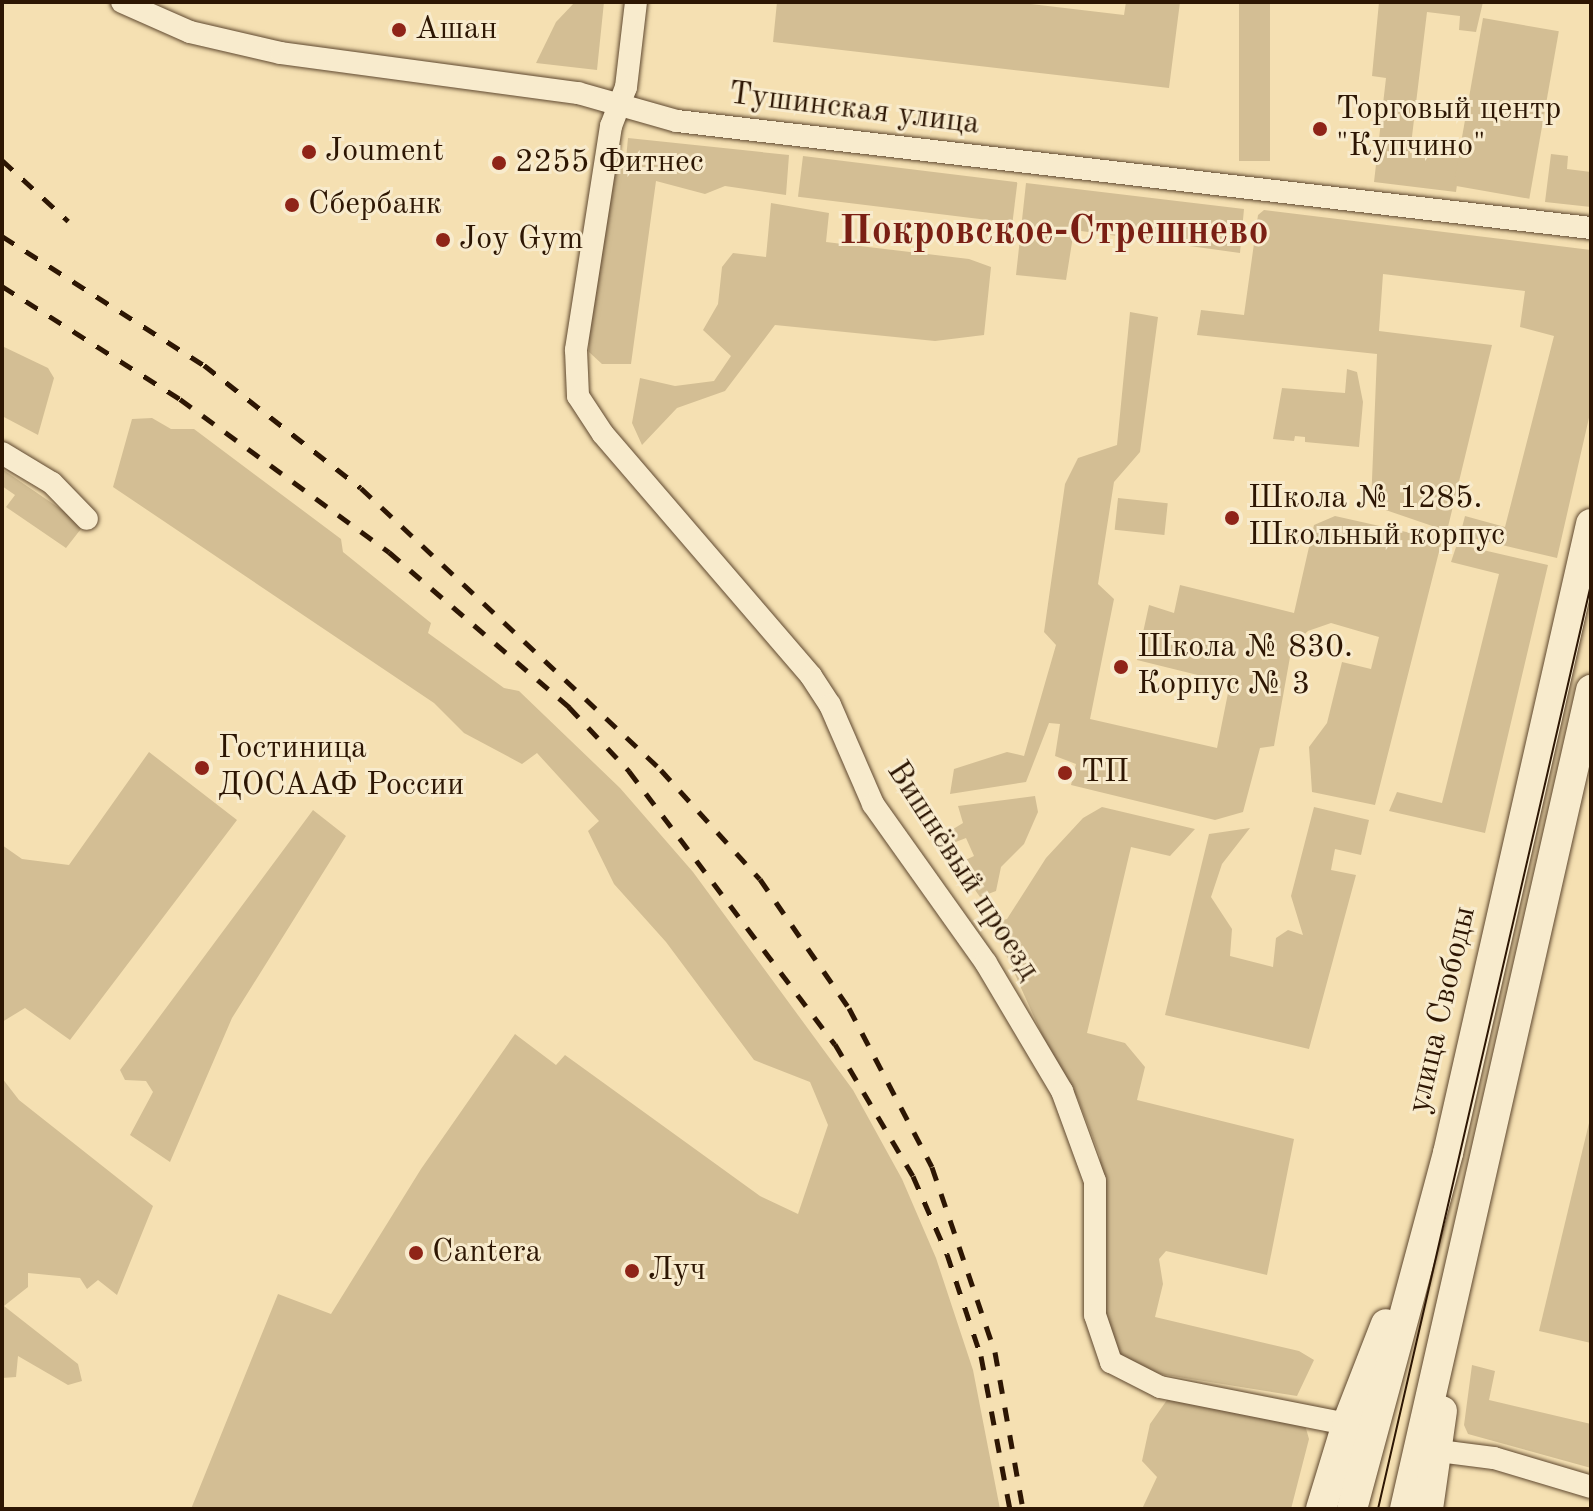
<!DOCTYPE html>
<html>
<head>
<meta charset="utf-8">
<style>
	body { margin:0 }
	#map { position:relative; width:1593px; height:1511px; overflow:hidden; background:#f5e0b2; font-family:"Old Standard TT",serif }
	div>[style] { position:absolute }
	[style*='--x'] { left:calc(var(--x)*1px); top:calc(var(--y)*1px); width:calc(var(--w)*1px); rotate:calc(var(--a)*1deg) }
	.green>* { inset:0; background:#d3be94; transform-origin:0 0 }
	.roads { filter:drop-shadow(0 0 2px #5f482f) drop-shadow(0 0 2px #5f482f) }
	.minor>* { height:22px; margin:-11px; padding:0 11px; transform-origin:11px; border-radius:11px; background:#f8ebcd }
	.secondary>* { height:30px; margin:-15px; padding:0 15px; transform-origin:15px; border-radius:15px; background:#f8ebcd }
	.tram>* { height:2px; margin:-1px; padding:0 1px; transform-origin:1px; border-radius:1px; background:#2d1603 }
	.rail>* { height:5px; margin-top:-2.5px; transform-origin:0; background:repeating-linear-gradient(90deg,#2d1603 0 14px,transparent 0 28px) }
	.dots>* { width:22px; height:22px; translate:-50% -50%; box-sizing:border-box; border:4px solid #f8ebcd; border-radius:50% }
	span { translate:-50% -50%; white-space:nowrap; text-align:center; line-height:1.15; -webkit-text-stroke:6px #f8ebcd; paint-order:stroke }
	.poi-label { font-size:32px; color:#2d1603 }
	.left { translate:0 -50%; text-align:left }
	.street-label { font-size:32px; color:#2d1603 }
	.district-label { font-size:40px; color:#7a1f14; font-weight:700 }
	.frame { position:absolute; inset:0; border:4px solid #2d1603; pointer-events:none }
</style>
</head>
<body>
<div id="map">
	<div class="green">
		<i style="clip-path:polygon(575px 2px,604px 2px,597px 70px,536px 63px,556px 22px)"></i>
		<i style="clip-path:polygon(777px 2px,1014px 2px,1124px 15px,1126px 2px,1180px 2px,1169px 88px,773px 42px)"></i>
		<i style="left:1239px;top:2px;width:31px;height:159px"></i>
		<i style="clip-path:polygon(1379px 2px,1483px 2px,1476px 32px,1459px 30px,1460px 16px,1427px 12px,1410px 153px,1443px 157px,1445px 145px,1462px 149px,1456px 192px,1374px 182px,1386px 78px,1372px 76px)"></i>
		<i style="left:1483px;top:18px;width:77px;height:170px;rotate:10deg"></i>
		<i style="clip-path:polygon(628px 138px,789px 155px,786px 195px,725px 186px,705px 194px,656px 181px,631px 364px,602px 364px,589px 352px,589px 339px,615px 165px,626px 159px)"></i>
		<i style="clip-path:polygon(1551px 154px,1568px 156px,1567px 169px,1591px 172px,1591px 207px,1545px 202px)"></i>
		<i style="left:803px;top:156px;width:216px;height:41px;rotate:7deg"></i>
		<i style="clip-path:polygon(1026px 183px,1244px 209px,1240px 253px,1074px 230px,1066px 280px,1016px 275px)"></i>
		<i style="clip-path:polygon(771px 203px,829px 213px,826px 242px,969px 259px,991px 267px,984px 335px,935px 341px,775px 325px,725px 391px,677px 408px,642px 445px,632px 423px,640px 378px,675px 386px,714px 381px,731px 356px,703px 330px,718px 304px,722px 267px,733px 253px,766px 257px)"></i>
		<i style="clip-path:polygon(1264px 210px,1591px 250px,1591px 409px,1557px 558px,1460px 535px,1465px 516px,1505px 527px,1554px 336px,1520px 327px,1525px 291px,1383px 274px,1379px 331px,1492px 345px,1447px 531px,1371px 505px,1377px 354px,1197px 335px,1201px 310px,1244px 315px,1258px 215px)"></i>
		<i style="clip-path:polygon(1130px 312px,1158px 317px,1140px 452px,1114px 482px,1098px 584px,1114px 599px,1090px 719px,1217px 748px,1230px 683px,1137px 660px,1149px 605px,1174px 613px,1180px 585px,1294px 613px,1314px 525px,1335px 516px,1442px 540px,1375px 805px,1312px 792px,1309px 747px,1327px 723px,1342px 662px,1371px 669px,1379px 637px,1331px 623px,1308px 631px,1292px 646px,1274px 746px,1260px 748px,1243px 812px,1215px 820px,1071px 785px,1076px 764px,1055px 756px,1060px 724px,1049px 723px,1026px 782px,950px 794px,954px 769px,1007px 752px,1024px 756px,1056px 645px,1044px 632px,1065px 484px,1078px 458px,1117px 445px)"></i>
		<i style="clip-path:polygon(2px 346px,48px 368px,54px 378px,38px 435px,2px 416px)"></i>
		<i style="clip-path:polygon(1347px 369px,1357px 372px,1363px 402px,1359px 447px,1305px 442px,1305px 437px,1295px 436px,1294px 441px,1273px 439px,1282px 388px,1345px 393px)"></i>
		<i style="clip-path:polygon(152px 418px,171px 429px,194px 429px,341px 539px,343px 552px,431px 623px,428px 633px,504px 688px,519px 691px,620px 788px,693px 872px,853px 1090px,902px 1179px,936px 1258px,973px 1370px,1000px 1509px,191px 1509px,278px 1294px,331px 1314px,421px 1169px,515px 1034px,556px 1065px,565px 1055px,760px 1196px,798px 1214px,828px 1125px,810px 1082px,754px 1060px,666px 942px,614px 884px,588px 831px,599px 821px,537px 753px,522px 764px,464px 733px,434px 703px,113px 487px,132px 419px)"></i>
		<i style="clip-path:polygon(2px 469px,84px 525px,66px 548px,6px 507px,15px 495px,2px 486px)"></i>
		<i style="left:1118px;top:498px;width:50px;height:32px;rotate:6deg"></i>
		<i style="clip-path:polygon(1457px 544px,1548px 565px,1485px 833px,1389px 811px,1397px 792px,1442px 803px,1499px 574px,1451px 562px)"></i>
		<i style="clip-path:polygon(149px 752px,237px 820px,70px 1040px,25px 1008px,2px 1022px,2px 845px,22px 859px,69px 865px)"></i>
		<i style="clip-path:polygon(1035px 796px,1038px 812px,1024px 844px,1001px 867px,996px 891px,980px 897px,957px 864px,974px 856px,966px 838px,948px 845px,945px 834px,963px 823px,958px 806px)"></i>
		<i style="clip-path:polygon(1102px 807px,1195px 829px,1170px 856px,1131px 847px,1087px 1033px,1125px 1043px,1145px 1067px,1137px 1100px,1294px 1139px,1267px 1275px,1166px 1251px,1159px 1259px,1163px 1284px,1155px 1317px,1299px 1351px,1314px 1360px,1297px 1396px,1160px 1374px,1128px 1364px,1117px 1352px,1105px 1315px,1100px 1156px,1078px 1099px,1043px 1037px,992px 923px,1007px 919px,1046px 858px,1083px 818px)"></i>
		<i style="clip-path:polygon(1314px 807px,1369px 820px,1361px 855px,1335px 849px,1331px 870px,1356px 875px,1309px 1049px,1165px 1015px,1209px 834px,1250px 828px,1222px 864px,1211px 897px,1232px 929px,1230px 956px,1273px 967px,1276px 938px,1288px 930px,1303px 935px,1291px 896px)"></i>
		<i style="clip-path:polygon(313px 810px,346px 836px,232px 1018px,170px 1162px,130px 1135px,153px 1092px,146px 1081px,125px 1080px,120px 1070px)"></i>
		<i style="clip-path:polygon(2px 1078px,19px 1100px,153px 1206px,117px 1295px,98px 1280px,87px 1289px,80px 1278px,28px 1273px,28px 1287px,4px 1306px,78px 1364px,82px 1381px,68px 1385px,18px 1356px,16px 1377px,2px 1378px)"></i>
		<i style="clip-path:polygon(1589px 1123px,1591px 1123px,1591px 1343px,1539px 1331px)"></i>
		<i style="clip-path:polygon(1472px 1365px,1495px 1371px,1489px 1400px,1591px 1424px,1591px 1468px,1468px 1434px,1464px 1425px)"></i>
		<i style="clip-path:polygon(1167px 1400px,1305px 1425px,1309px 1439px,1291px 1509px,1142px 1509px,1157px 1477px,1142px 1461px,1150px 1424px)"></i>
	</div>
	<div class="roads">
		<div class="minor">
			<i style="--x:122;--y:2;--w:74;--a:23.8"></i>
			<i style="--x:190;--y:32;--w:93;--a:13"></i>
			<i style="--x:281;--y:53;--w:300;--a:7.7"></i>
			<i style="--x:578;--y:93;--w:103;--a:15.8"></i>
			<i style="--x:677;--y:121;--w:920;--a:6.68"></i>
			<i style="--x:636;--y:2;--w:86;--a:96.7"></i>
			<i style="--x:626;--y:87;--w:42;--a:111"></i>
			<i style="--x:611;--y:126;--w:227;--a:98.9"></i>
			<i style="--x:576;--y:350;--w:46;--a:87.5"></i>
			<i style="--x:578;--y:396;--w:45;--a:56.7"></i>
			<i style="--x:603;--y:434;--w:319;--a:49.3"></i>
			<i style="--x:811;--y:676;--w:35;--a:57"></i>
			<i style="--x:830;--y:705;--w:108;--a:66.5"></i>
			<i style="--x:873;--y:804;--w:195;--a:54.6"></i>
			<i style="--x:986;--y:963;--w:149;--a:59.3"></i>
			<i style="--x:1062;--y:1091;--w:96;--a:69.9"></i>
			<i style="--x:1095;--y:1181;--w:134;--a:90"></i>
			<i style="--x:1095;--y:1315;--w:50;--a:71.2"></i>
			<i style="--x:1111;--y:1362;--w:55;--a:27"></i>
			<i style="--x:1160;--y:1387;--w:191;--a:11.2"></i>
			<i style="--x:2;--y:453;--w:58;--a:31"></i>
			<i style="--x:52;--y:483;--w:50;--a:45.8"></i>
			<i style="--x:1439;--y:1451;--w:55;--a:7.3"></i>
			<i style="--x:1494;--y:1458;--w:101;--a:16.6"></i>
		</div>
		<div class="secondary">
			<i style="--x:1321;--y:1509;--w:89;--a:-73"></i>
			<i style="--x:1347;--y:1424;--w:107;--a:-68.7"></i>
			<i style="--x:1352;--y:1509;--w:369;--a:-74.9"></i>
			<i style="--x:1448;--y:1153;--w:645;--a:-77.19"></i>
			<i style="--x:1405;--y:1509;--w:840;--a:-77.2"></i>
			<i style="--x:1428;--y:1509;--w:99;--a:-81.9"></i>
		</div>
	</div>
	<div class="tram">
		<i style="--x:1378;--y:1509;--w:949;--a:-77.03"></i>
	</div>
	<div class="rail">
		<i style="--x:2;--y:160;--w:90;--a:42.7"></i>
		<i style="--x:2;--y:236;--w:240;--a:32.6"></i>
		<i style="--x:204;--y:365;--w:199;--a:38.1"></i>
		<i style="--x:361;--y:488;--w:412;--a:43.2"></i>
		<i style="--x:661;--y:770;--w:147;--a:47.8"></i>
		<i style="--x:760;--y:879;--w:157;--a:55.4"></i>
		<i style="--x:849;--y:1008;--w:179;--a:62.4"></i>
		<i style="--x:932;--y:1167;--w:195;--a:71.2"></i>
		<i style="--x:995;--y:1352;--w:159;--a:79.9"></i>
		<i style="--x:2;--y:286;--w:211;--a:32.4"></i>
		<i style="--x:180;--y:399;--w:259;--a:36.2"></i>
		<i style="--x:389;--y:552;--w:238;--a:40.7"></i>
		<i style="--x:569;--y:707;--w:88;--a:46.8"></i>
		<i style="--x:629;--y:771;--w:342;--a:53"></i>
		<i style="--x:835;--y:1044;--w:153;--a:59.4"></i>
		<i style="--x:913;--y:1176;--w:85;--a:66.4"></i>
		<i style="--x:947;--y:1254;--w:108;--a:71.6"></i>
		<i style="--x:981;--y:1356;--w:156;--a:79.3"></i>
	</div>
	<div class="dots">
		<i style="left:399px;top:30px;background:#8f2418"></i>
		<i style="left:1320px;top:129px;background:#8f2418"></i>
		<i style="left:309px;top:152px;background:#8f2418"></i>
		<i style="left:499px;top:163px;background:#8f2418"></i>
		<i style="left:292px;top:205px;background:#8f2418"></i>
		<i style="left:443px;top:240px;background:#8f2418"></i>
		<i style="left:1232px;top:518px;background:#8f2418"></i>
		<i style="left:1121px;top:667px;background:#8f2418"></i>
		<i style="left:202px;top:768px;background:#8f2418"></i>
		<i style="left:1065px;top:773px;background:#8f2418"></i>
		<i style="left:416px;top:1253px;background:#8f2418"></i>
		<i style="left:632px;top:1271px;background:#8f2418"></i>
	</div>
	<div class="poi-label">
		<span class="left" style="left:415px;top:30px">Ашан</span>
		<span class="left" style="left:1336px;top:129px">Торговый центр<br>"Купчино"</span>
		<span class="left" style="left:325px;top:152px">Joument</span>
		<span class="left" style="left:515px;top:163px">2255 Фитнес</span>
		<span class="left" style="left:308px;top:205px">Сбербанк</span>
		<span class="left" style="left:459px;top:240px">Joy Gym</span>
		<span class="left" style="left:1248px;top:518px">Школа № 1285.<br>Школьный корпус</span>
		<span class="left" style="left:1137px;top:667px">Школа № 830.<br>Корпус № 3</span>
		<span class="left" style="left:218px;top:768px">Гостиница<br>ДОСААФ России</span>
		<span class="left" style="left:1081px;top:773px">ТП</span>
		<span class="left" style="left:432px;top:1253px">Cantera</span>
		<span class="left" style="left:648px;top:1271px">Луч</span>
	</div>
	<div class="street-label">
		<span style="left:854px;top:110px;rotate:7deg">Тушинская улица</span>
		<span style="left:962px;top:871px;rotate:57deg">Вишнёвый проезд</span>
		<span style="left:1443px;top:1010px;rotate:-77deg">улица Свободы</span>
	</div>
	<div class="district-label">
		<span style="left:1054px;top:233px">Покровское-Стрешнево</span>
	</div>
	<div class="frame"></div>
</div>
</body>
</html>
